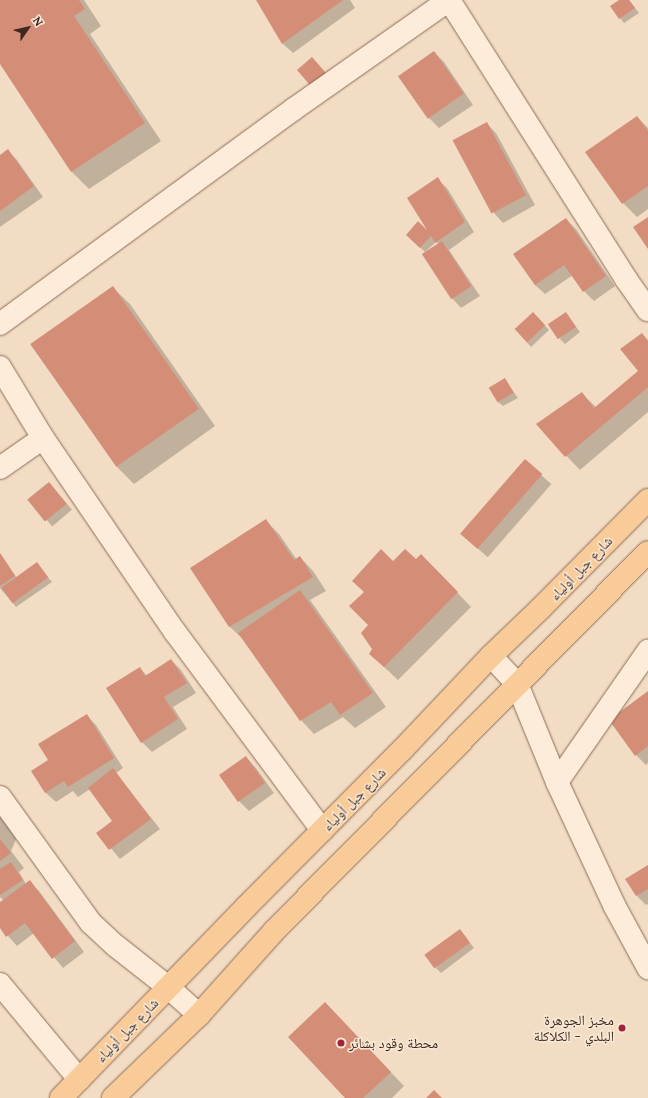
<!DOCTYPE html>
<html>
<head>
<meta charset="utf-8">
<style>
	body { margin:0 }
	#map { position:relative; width:648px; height:1098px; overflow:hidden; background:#f2ddc4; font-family:Lora,"Noto Naskh Arabic",serif }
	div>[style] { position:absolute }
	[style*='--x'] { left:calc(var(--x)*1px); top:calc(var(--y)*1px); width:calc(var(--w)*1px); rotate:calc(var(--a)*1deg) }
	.shadow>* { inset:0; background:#0003; transform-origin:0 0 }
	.building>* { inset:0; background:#d48e77; transform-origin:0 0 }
	.roads { filter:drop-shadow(0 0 1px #8f6c58) drop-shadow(0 0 1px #8f6c58) }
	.minor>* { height:22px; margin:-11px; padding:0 11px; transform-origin:11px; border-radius:11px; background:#fcecd9 }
	.primary>* { height:22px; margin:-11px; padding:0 11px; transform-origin:11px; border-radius:11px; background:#f8cb99 }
	.dots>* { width:11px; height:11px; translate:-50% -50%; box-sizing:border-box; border:2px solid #f9e8d5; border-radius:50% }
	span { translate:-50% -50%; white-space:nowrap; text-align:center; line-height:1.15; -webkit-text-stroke:3px #f9e8d5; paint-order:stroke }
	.street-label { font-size:14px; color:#3e281e }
	.poi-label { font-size:14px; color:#3e281e }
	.right { translate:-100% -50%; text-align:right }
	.left { translate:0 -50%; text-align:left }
	.north { position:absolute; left:8px; top:8px; width:40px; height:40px; -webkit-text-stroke:3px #f9e8d5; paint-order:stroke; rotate:56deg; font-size:11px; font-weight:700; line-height:16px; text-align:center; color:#3e281e }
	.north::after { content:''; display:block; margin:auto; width:14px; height:18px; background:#3e281e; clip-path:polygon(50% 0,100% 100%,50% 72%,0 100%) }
</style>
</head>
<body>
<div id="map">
	<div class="shadow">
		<i style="clip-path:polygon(0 0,84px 0,101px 26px,90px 34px,161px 141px,89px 189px,72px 172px,0 63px)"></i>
		<i style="clip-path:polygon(257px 0,350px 0,355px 8px,293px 53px,283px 44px)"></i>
		<i style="clip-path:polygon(620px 0,629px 0,639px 13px,624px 23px,620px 18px)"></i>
		<i style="clip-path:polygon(434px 52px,444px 62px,473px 105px,439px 128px,429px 118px,400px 77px)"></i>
		<i style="clip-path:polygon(637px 117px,648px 128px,648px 209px,637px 217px,623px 203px,587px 153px)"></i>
		<i style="clip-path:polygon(486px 123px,496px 133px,535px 205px,503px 223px,494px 213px)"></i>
		<i style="clip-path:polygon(8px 151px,17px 160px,43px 197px,0 227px,0 156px)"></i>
		<i style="clip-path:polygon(437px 179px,447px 188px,474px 232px,449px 250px,480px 296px,461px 308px,452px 298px,439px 244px,436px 242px,425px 252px,407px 235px,423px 227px,432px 236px)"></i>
		<i style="clip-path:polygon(566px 219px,576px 229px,615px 286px,594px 301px,584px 291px,573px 275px,545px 294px,535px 285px,514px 255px)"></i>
		<i style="clip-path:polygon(112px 287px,130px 304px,215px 426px,134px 484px,117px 467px,31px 345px)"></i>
		<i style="clip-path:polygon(538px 318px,549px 330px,531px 347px,515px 329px)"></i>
		<i style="clip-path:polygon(570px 319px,580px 332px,565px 344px,560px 339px)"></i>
		<i style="clip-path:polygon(642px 334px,648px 340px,648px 412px,580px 470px,537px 425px,581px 393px,596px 407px,639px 371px)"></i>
		<i style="clip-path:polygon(504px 379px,518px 398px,503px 406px,498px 402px)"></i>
		<i style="left:525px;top:461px;width:35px;height:97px;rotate:41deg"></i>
		<i style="left:49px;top:483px;width:35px;height:26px;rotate:49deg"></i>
		<i style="clip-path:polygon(265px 520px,279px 534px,297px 560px,300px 557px,313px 571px,326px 591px,310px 600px,386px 707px,355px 728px,343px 717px,314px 734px,301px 720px,244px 640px,230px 627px,191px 568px)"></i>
		<i style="clip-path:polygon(0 553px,17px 578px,37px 564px,52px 582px,16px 607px,0 588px)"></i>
		<i style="clip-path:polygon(416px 560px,435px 569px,471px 607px,398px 680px,370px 654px,373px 649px,365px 593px,393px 562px)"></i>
		<i style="clip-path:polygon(171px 660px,181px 670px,196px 693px,173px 707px,187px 729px,152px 752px,142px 742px,108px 689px,140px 668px,147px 676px)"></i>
		<i style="clip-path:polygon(648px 692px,648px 763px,646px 765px,636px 755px)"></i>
		<i style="clip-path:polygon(86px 715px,96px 725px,123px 768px,116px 773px,160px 829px,120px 859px,98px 833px,114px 821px,90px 789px,78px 797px,73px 791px,56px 802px,46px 793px,33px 771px,50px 760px)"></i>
		<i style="clip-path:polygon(246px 758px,256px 768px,274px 793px,249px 811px,239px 801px)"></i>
		<i style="clip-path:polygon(0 814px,17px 837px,11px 851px,24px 868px,19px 872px,26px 884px,29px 882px,39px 891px,84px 952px,63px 968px,34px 933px,17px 946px,0 927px,0 904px,4px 901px,0 897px)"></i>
		<i style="clip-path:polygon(648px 867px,648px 904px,646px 905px,637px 896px,627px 880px)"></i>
		<i style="clip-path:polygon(464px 935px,474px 948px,441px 973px,436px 968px)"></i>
		<i style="clip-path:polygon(325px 1003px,404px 1086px,392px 1098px,347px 1098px)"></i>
	</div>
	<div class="building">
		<i style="clip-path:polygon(0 0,79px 0,85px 9px,74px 16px,145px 123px,71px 172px,0 64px)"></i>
		<i style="clip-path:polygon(256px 0,343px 0,282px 44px)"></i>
		<i style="clip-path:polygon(619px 0,629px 0,635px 8px,619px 19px,610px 6px)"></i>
		<i style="left:434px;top:51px;width:52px;height:44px;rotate:55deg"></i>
		<i style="left:312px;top:57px;width:21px;height:20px;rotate:49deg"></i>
		<i style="clip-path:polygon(637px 116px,648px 131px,648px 186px,622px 204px,585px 152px)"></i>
		<i style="left:487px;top:122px;width:83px;height:39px;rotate:62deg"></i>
		<i style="clip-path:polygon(8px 149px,34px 186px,0 211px,0 155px)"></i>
		<i style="clip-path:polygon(438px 177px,465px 222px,435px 243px,431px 236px,420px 248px,406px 235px,418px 221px,427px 230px,407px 198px)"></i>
		<i style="clip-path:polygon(648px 217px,648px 249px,633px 227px)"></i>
		<i style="clip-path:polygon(566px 218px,606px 276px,583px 292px,564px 265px,535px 285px,513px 254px)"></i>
		<i style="left:442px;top:241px;width:54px;height:24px;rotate:57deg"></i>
		<i style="left:113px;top:286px;width:150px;height:101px;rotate:55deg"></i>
		<i style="left:533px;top:312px;width:18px;height:25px;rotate:47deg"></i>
		<i style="left:566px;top:312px;width:18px;height:22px;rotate:56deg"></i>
		<i style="clip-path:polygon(642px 333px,648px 341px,648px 387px,565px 457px,536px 424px,582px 392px,594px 408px,638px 371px,620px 349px)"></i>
		<i style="left:505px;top:378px;width:17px;height:19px;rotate:59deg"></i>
		<i style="left:525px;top:459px;width:23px;height:99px;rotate:41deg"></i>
		<i style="left:49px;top:482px;width:28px;height:28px;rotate:51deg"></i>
		<i style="clip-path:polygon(266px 519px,294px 560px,300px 556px,313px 577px,229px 627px,190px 568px)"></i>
		<i style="clip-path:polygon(381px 549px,393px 561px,405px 549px,416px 559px,421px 554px,458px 592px,384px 667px,369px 654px,372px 649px,361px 633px,368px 625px,349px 606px,364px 592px,352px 581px)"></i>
		<i style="clip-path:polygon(0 553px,15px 576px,0 586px)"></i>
		<i style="left:37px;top:562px;width:19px;height:44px;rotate:54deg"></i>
		<i style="clip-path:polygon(300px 590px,373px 693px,340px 715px,331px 702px,300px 721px,238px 633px)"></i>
		<i style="clip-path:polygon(171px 659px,187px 683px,164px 697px,178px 719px,141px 743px,106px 688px,140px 667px,145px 676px)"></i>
		<i style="clip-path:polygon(648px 691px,648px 746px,635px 756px,609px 720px)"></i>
		<i style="clip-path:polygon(87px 714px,114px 758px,68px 787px,64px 781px,45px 793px,31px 771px,48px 760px,38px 744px)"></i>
		<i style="left:246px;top:756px;width:33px;height:33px;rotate:55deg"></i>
		<i style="clip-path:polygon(113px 768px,151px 819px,109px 850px,96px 833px,112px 821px,88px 788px)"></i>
		<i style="clip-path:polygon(0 839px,11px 853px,0 861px)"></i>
		<i style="clip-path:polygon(11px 862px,23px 880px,0 895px,0 869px)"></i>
		<i style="clip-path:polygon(648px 865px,648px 889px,636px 896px,625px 879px)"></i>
		<i style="clip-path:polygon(30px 880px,75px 941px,52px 959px,25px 923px,6px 937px,0 928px,0 902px)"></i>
		<i style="left:460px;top:929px;width:17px;height:44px;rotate:54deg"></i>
		<i style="clip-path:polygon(325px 1002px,391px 1072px,363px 1098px,345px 1098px,288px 1037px)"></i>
		<i style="clip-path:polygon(434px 1090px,442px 1098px,426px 1098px)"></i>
	</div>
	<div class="roads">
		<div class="minor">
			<i style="--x:449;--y:0;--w:330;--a:57.6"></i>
			<i style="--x:626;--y:279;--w:38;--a:55"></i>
			<i style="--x:0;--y:324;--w:364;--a:-36.2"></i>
			<i style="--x:294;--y:109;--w:189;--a:-35.1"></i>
			<i style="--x:0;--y:367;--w:83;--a:58.8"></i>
			<i style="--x:43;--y:438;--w:235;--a:55.8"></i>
			<i style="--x:175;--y:632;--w:247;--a:53.4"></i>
			<i style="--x:0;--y:468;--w:52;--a:-34.9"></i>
			<i style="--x:491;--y:656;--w:38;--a:47"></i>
			<i style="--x:517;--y:684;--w:106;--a:67.8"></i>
			<i style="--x:557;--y:782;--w:136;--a:65.1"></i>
			<i style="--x:614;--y:905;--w:72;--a:61.6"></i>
			<i style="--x:557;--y:782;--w:160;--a:-55.2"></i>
			<i style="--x:0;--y:797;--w:155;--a:54.2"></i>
			<i style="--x:91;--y:923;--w:34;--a:43"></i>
			<i style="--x:116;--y:946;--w:66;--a:38.3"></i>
			<i style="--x:168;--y:987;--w:42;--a:42.1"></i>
			<i style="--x:0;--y:984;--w:124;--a:50.3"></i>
		</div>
		<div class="primary">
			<i style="--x:61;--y:1098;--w:267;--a:-45.9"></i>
			<i style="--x:247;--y:906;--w:220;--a:-45.2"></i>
			<i style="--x:402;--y:750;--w:129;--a:-46.6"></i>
			<i style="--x:491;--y:656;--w:69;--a:-43.8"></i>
			<i style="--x:541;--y:608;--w:152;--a:-45.3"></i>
			<i style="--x:113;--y:1098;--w:120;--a:-44"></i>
			<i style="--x:199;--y:1015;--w:113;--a:-48.2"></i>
			<i style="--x:274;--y:931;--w:532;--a:-45.38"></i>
		</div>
	</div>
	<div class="dots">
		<i style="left:622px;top:1028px;background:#a42239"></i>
		<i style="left:341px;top:1043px;background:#a42239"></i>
	</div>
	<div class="street-label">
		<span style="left:581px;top:568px;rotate:-46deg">شارع جبل أولياء</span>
		<span style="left:354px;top:799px;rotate:-45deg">شارع جبل أولياء</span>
		<span style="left:127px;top:1030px;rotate:-46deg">شارع جبل أولياء</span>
	</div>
	<div class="poi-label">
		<span class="right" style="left:614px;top:1028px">مخبز الجوهرة<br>البلدي - الكلاكلة</span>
		<span class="left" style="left:349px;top:1043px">محطة وقود بشائر</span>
	</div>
	<div class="north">N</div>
</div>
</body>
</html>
